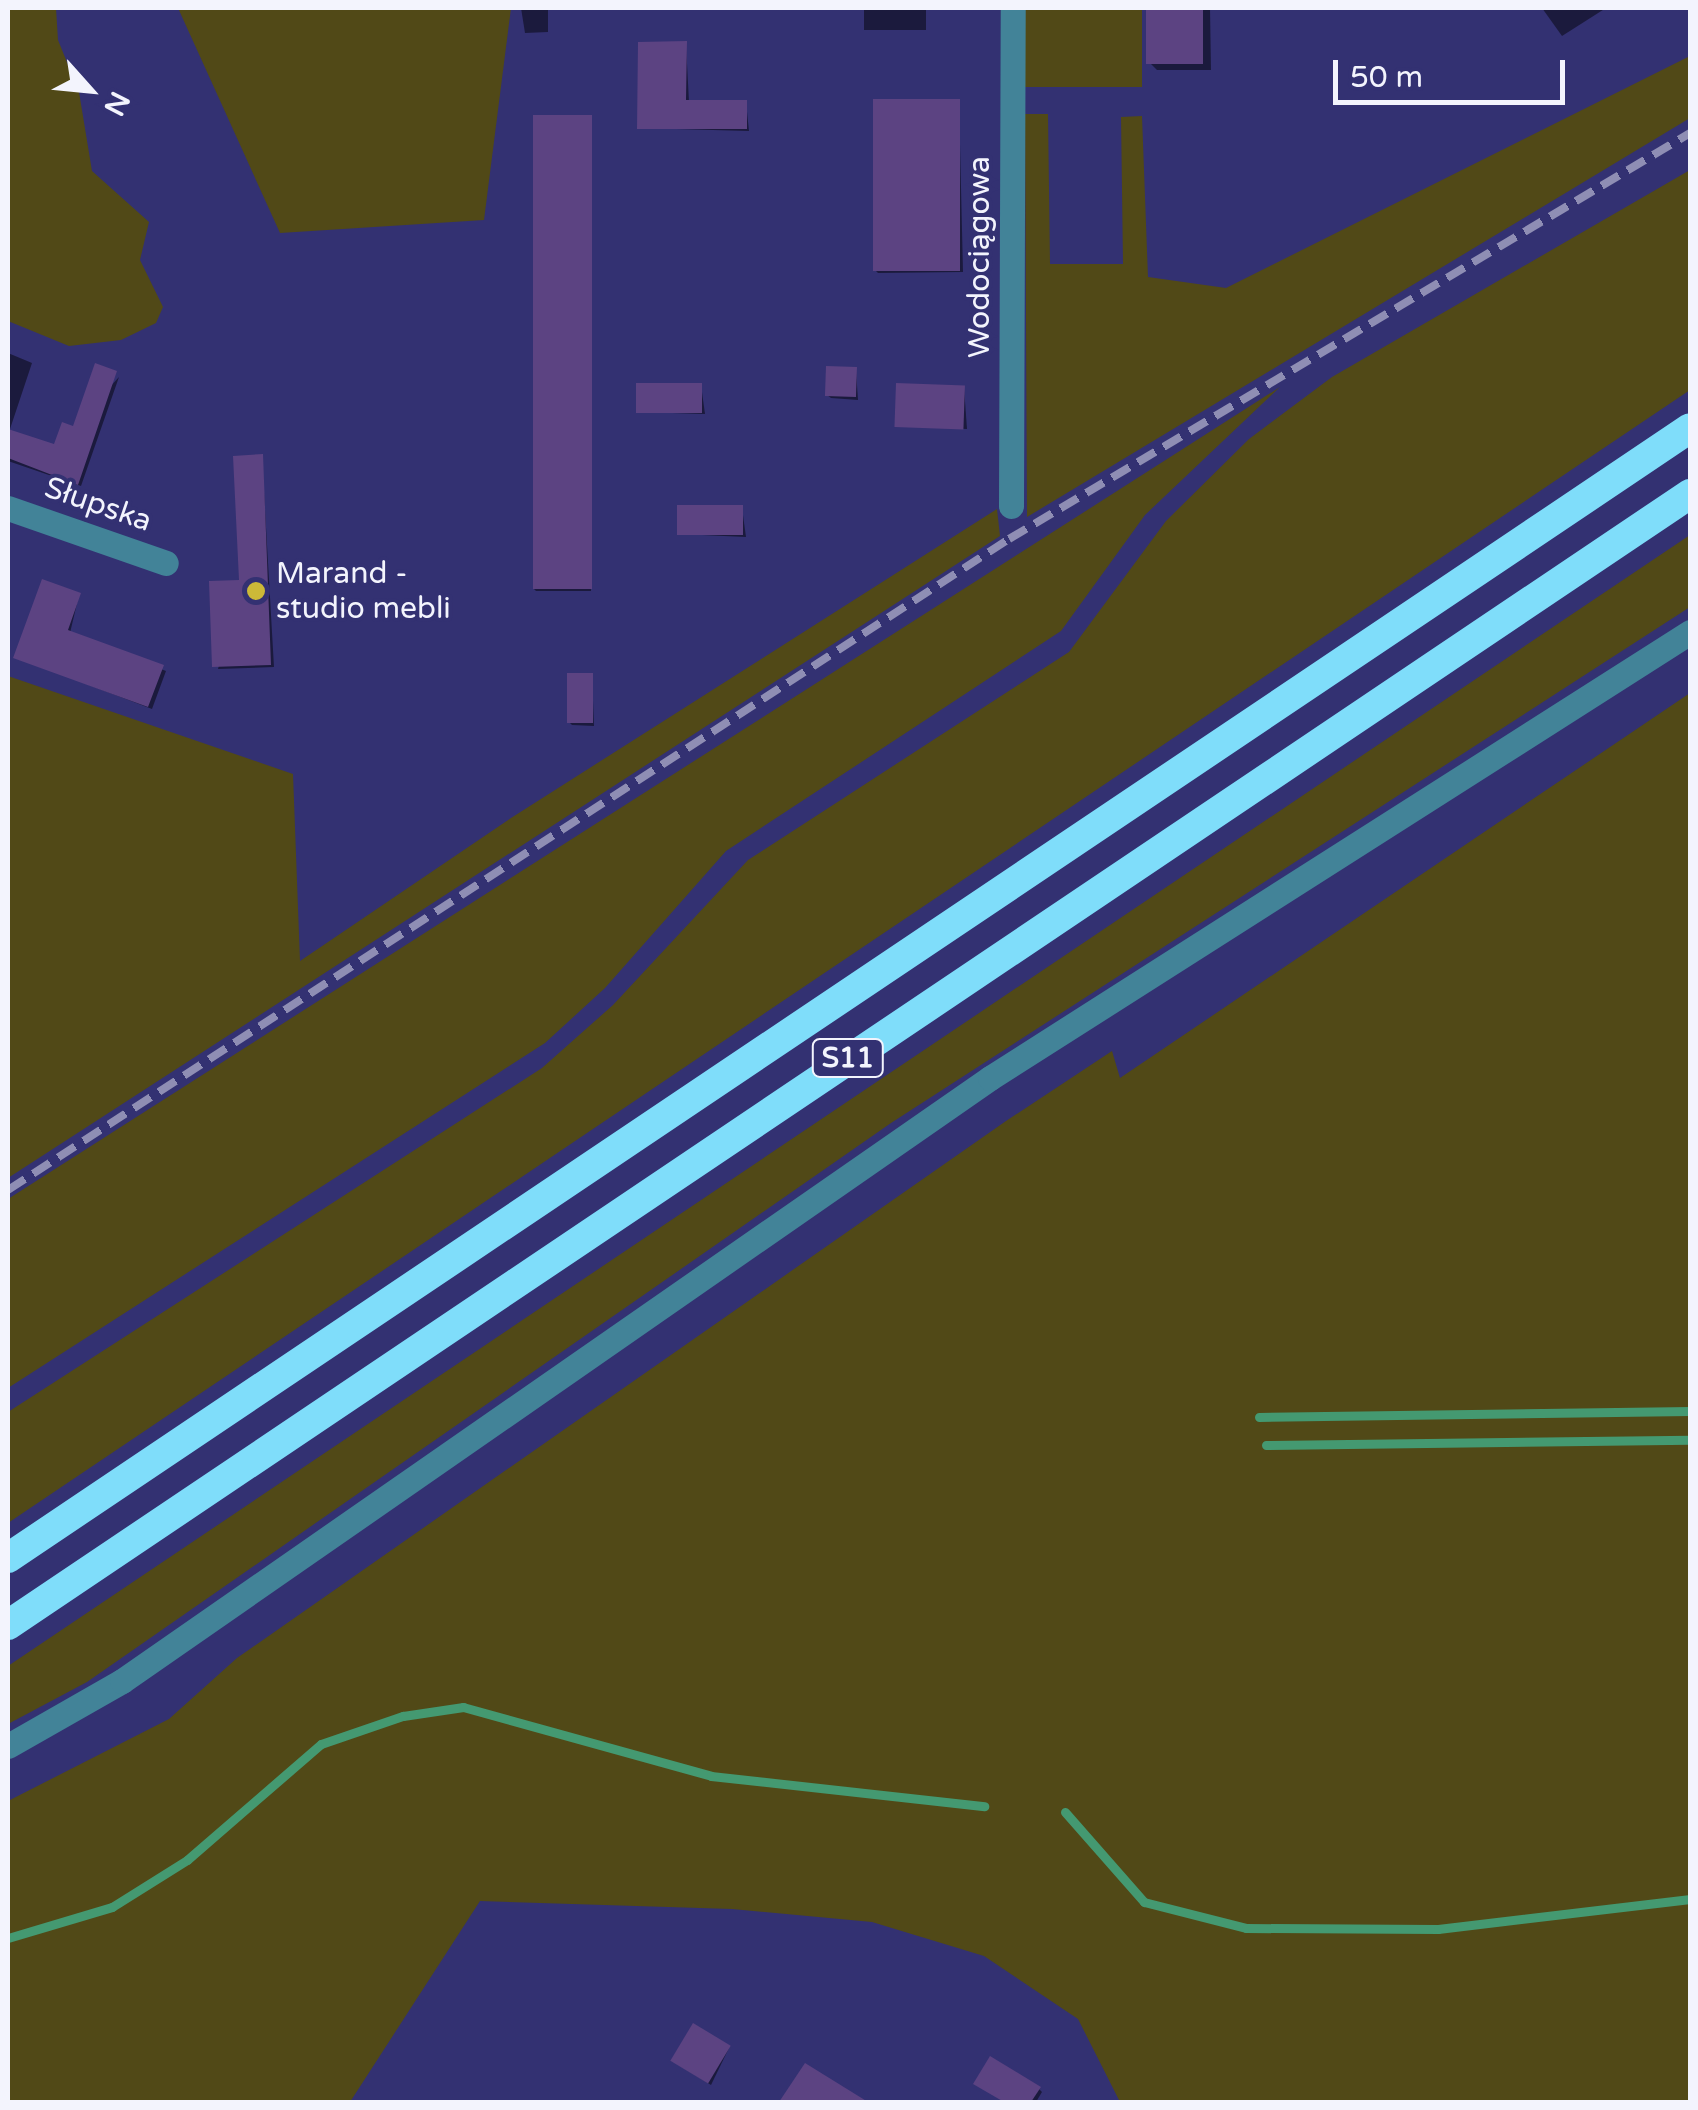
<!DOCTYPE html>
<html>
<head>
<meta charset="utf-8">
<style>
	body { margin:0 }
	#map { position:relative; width:1698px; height:2110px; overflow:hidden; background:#333172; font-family:"Varela Round",sans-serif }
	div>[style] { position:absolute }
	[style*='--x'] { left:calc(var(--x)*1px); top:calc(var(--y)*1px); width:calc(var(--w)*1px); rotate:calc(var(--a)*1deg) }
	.green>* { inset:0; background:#514917; transform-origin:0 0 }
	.shadow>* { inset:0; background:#0007; transform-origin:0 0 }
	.stream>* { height:9px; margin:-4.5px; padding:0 4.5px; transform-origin:4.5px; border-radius:4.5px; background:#449971 }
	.building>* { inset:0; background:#5c4382; transform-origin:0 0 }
	.minor>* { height:25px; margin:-12.5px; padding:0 12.5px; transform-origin:12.5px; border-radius:12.5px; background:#428398 }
	.highway>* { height:30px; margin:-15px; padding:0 15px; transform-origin:15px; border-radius:15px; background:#7fddfa }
	.rail>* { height:8px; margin-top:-4px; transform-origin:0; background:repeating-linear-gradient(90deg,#8f8eb4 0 20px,transparent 0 30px) }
	.dots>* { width:28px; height:28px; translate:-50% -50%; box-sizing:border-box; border:5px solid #333172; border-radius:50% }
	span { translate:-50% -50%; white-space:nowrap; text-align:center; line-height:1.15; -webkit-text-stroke:8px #333172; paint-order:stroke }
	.shield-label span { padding:2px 8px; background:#333172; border:2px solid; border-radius:8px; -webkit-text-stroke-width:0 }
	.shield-label { font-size:28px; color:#f3f4fd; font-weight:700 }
	.street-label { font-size:30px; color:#f3f4fd }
	.poi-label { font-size:30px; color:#f3f4fd }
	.left { translate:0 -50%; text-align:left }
	.frame { position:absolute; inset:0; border:10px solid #f3f4fd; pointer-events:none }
	.north { position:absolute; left:40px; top:40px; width:100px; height:100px; -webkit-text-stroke:8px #333172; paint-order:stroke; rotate:117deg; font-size:28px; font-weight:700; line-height:40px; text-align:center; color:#f3f4fd }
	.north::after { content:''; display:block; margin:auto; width:35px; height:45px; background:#f3f4fd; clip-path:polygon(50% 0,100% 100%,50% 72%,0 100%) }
	.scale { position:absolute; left:1333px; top:60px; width:232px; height:45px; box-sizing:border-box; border:5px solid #f3f4fd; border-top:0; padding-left:12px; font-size:30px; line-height:35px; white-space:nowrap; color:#f3f4fd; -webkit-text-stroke:8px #333172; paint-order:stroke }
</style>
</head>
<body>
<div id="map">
	<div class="green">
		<i style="clip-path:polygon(8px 8px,56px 8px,58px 40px,79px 92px,92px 171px,149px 222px,140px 260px,163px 307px,156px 323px,121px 340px,69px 346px,8px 321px)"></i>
		<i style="clip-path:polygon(178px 8px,511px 8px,484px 220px,280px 233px)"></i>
		<i style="left:1025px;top:8px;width:117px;height:79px"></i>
		<i style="clip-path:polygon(1690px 56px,1690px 118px,1027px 517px,1025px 114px,1048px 114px,1050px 264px,1123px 264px,1121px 117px,1142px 116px,1148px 277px,1226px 288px)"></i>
		<i style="clip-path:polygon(1690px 170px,1690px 390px,8px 1523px,8px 1412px,542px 1068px,613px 1005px,748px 860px,1069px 652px,1166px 521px,1249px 439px,1332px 377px)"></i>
		<i style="clip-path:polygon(1280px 387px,1145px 515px,1061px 631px,726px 851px,605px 988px,545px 1043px,8px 1388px,8px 1199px)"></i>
		<i style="clip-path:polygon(997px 509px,1000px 536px,8px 1178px,8px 676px,293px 774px,300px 961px,511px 818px)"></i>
		<i style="clip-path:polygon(1690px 535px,1690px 607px,891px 1123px,87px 1682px,8px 1724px,8px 1666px)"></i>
		<i style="clip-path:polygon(1690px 693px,1690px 2102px,1120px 2102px,1078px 2019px,984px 1956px,872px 1922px,732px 1909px,480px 1901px,350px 2102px,8px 2102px,8px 1801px,169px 1719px,237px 1658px,1006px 1121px,1112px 1051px,1120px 1078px)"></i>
	</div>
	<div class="shadow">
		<i style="clip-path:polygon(521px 8px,548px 8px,548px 32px,525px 33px)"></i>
		<i style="left:864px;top:8px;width:62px;height:22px"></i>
		<i style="clip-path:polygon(1149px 8px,1210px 8px,1211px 70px,1157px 70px,1150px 63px)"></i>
		<i style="clip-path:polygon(1542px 8px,1606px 8px,1562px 36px)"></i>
		<i style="clip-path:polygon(686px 44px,689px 102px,746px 102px,749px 131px,640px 128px)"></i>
		<i style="clip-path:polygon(959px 102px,963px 272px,878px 273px,875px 270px)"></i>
		<i style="clip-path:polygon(591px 118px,591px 591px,536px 591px,533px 588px)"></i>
		<i style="clip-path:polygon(8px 353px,32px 363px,9px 432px,55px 447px,119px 377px,81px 486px,8px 461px)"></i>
		<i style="clip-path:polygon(856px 370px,858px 400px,831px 398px,827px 395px)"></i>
		<i style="clip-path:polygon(701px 385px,705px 414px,639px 412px)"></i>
		<i style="clip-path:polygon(964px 387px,967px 429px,898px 426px)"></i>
		<i style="clip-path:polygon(262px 457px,274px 667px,218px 669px,242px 583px)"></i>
		<i style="clip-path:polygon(742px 508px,746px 537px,680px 534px)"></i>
		<i style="clip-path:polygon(79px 595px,70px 633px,166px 671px,152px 709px,16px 657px)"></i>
		<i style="clip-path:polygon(592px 676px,594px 726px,572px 725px,569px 722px)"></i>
		<i style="clip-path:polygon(729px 2048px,711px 2085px,677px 2064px)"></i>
		<i style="clip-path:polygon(980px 2087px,1039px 2089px,1042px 2092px,1036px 2102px,1006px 2102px)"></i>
	</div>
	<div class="stream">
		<i style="--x:1259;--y:1417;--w:431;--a:-0.8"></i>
		<i style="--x:1266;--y:1445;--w:424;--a:-0.7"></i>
		<i style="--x:1065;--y:1812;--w:120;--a:48.7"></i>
		<i style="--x:1144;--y:1902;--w:105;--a:14.3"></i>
		<i style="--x:1246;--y:1928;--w:192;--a:0.3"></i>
		<i style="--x:1438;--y:1929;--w:254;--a:-6.8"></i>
		<i style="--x:8;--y:1938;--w:109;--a:-16.6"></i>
		<i style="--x:112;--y:1907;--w:89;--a:-32.1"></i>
		<i style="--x:187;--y:1860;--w:177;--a:-40.9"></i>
		<i style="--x:321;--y:1744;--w:87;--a:-18.9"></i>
		<i style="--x:403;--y:1716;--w:61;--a:-8.5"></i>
		<i style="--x:463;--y:1707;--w:257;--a:15.5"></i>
		<i style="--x:711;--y:1776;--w:275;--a:6.3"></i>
	</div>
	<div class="building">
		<i style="left:1146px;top:8px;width:57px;height:56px"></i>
		<i style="clip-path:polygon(687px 41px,686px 100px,747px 100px,747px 129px,637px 129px,638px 42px)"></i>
		<i style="left:873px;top:99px;width:87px;height:172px"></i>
		<i style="left:533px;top:115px;width:59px;height:474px"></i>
		<i style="clip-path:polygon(95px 363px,117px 371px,78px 485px,8px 458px,8px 429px,54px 444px,62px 422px,73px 426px)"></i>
		<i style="left:826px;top:366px;width:31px;height:30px;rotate:2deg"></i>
		<i style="left:636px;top:383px;width:66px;height:30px"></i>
		<i style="left:896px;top:383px;width:69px;height:44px;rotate:2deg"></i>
		<i style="clip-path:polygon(263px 454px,271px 665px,212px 667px,209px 581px,239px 580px,233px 456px)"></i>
		<i style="left:677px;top:505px;width:66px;height:30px"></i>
		<i style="clip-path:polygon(42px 579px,81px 593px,68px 630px,164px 665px,148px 707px,13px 658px)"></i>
		<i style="left:567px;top:673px;width:26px;height:50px"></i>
		<i style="left:693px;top:2023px;width:44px;height:44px;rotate:31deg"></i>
		<i style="clip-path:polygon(990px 2056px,1041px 2087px,1031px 2102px,1004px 2102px,973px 2084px)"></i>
		<i style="clip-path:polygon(805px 2063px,868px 2102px,779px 2102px)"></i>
	</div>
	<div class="minor">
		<i style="--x:1011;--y:506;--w:498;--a:-89.8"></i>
		<i style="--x:8;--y:508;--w:167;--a:19.2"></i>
		<i style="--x:8;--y:1746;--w:131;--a:-29.7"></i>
		<i style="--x:122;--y:1681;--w:1057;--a:-34.79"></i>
		<i style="--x:990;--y:1078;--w:830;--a:-32.5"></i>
	</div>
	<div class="highway">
		<i style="--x:8;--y:1558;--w:2026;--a:-33.89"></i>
		<i style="--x:8;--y:1625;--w:2027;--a:-33.92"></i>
	</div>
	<div class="rail">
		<i style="--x:8;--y:1190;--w:1194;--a:-33.04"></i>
		<i style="--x:1009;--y:539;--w:793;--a:-30.8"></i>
	</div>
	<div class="dots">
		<i style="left:256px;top:591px;background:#ccb938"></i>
	</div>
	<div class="shield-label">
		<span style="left:848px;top:1058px">S11</span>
	</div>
	<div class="street-label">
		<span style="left:980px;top:257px;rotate:-90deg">Wodociągowa</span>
		<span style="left:98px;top:505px;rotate:19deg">Słupska</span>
	</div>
	<div class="poi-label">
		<span class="left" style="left:276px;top:591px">Marand -<br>studio mebli</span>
	</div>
	<div class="frame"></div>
	<div class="north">N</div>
	<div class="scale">50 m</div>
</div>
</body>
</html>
